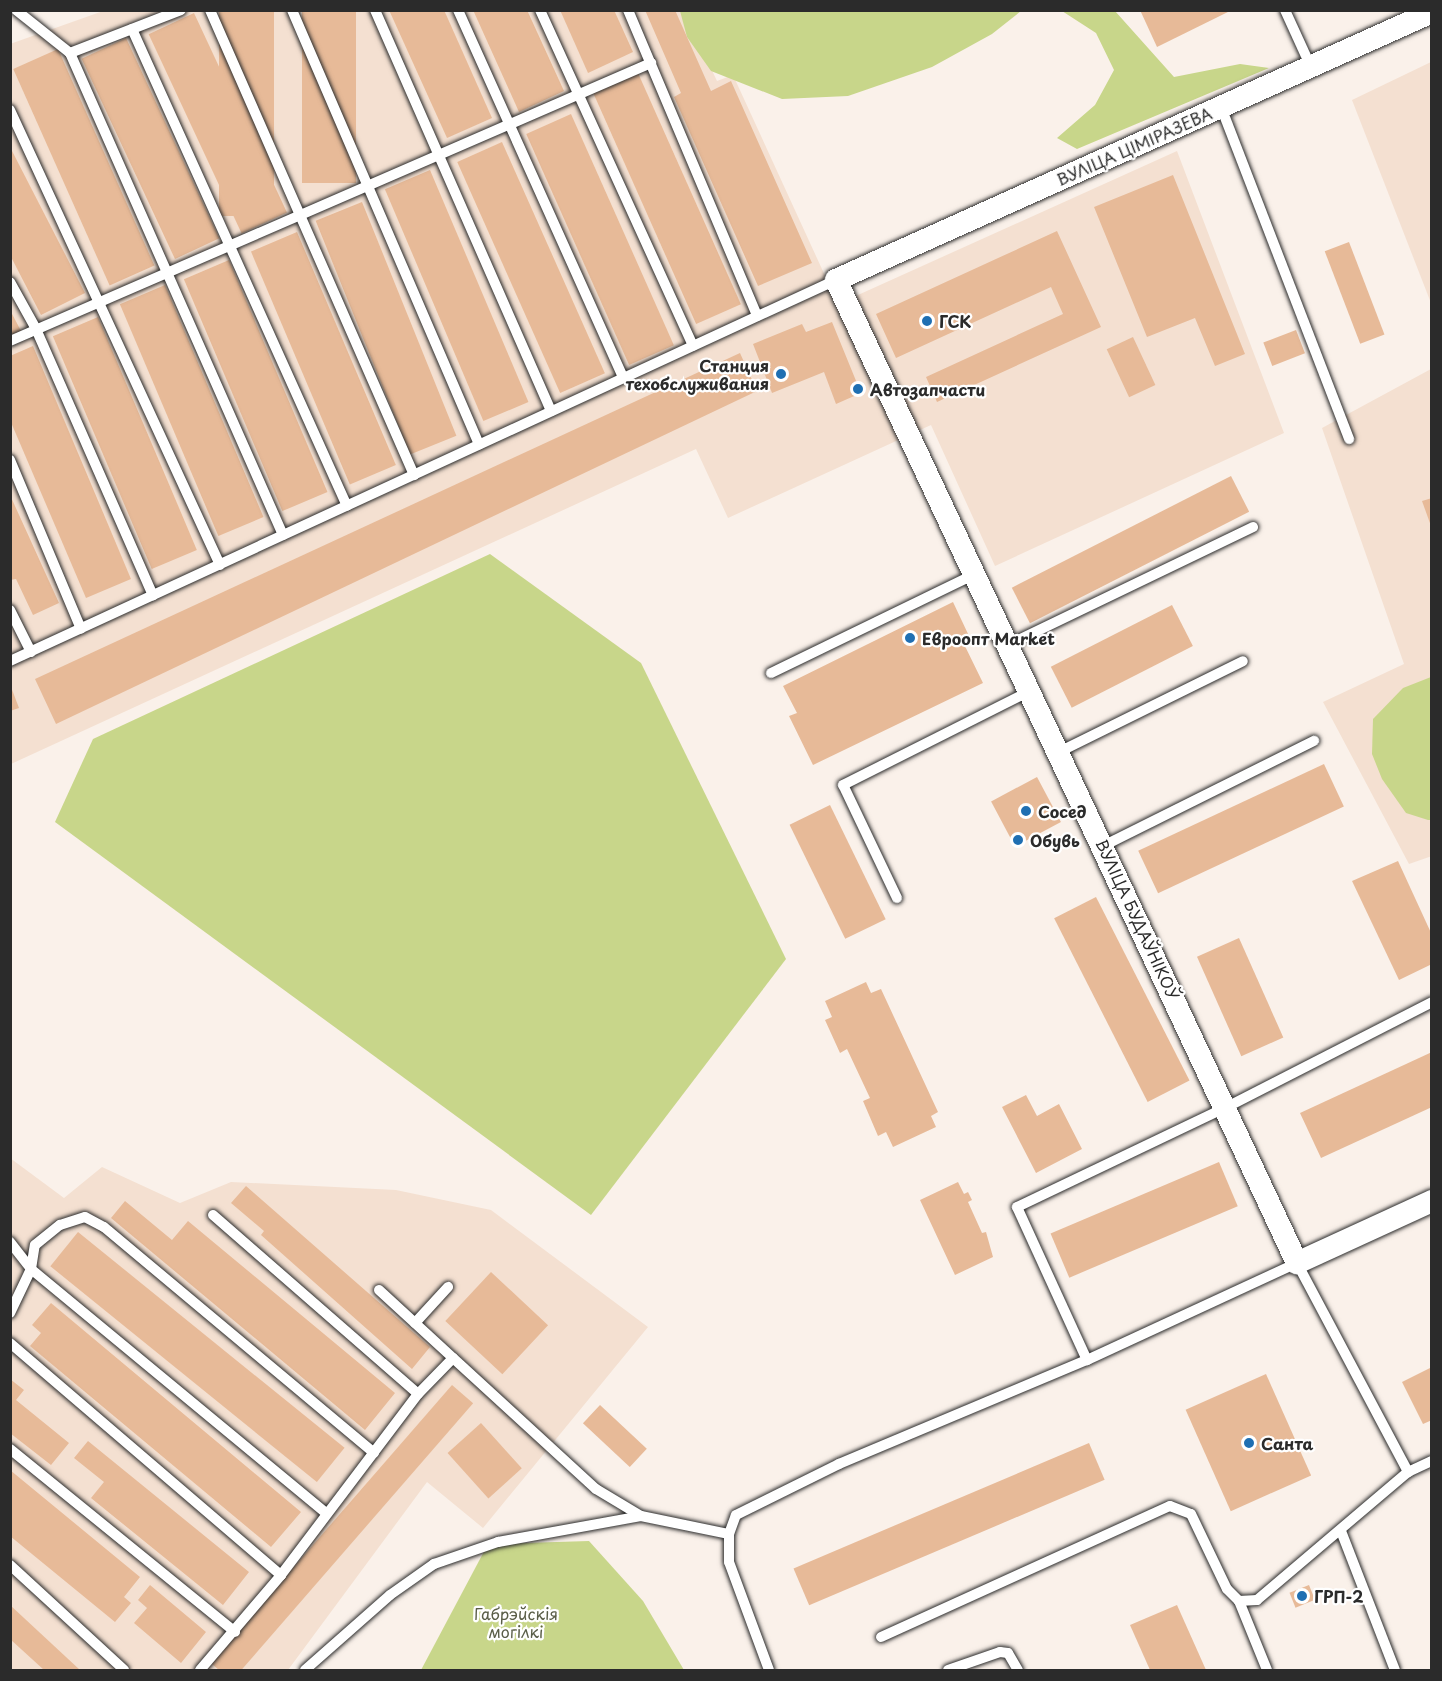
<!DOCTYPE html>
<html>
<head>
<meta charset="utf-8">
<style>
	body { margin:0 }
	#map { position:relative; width:1442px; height:1681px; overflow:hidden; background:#faf1ea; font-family:"Playpen Sans",sans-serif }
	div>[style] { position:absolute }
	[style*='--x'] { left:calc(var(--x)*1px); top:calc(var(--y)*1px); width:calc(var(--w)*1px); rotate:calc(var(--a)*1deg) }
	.built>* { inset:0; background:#f4e0d1 }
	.green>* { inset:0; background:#c8d68a }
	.building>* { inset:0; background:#e7ba98; transform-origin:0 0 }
	.roads { filter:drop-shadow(0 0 2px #2b2b2b) drop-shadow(0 0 2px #2b2b2b) }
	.service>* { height:10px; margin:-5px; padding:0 5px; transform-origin:5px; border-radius:5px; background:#fff }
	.minor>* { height:22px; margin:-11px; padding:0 11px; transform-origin:11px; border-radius:11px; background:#fff }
	.dots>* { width:16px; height:16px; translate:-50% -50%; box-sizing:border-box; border:3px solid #fff; border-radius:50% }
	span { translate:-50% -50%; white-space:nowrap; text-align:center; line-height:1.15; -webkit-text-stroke:4.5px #fff; paint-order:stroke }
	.street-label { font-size:16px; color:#2b2b2b }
	.poi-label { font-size:16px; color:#2b2b2b; font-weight:700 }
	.left { translate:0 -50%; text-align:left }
	.right { translate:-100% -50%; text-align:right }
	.park-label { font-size:16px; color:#5a5e48 }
	.frame { position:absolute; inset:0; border:12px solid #2b2b2b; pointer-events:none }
</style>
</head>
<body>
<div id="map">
	<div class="built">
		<i style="clip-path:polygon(106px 10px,684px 11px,717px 81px,733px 75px,838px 304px,1177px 151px,1284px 433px,995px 566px,931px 425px,728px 518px,696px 449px,11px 764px,10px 44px)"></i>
		<i style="clip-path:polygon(1431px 62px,1431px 303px,1352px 100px)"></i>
		<i style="clip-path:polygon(1431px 369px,1432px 856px,1409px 864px,1323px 702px,1404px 664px,1322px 428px)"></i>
		<i style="clip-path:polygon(10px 1158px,64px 1198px,102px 1167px,180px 1203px,231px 1182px,396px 1190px,491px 1210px,648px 1327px,483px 1528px,427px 1482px,288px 1670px,11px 1670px)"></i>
	</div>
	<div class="green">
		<i style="clip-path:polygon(680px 11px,1021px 11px,992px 34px,932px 67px,848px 96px,782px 99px,711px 71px,687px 37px)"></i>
		<i style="clip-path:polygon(1062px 11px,1115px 11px,1174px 77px,1240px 64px,1269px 68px,1077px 149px,1057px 138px,1095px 105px,1114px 70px,1096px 33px)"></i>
		<i style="clip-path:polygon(490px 554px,641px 663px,786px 959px,591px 1215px,55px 822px,93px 739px)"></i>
		<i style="clip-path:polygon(1431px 677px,1432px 820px,1428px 820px,1406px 813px,1382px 779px,1372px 754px,1373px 719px,1403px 688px)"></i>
		<i style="clip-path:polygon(589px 1541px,643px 1601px,684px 1670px,421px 1670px,488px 1544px)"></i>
	</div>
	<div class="building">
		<i style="left:219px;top:10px;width:55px;height:206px"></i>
		<i style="left:302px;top:10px;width:54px;height:173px"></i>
		<i style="clip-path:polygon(389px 10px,444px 10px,492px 118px,447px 138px)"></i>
		<i style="clip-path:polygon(473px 10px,527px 10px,564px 91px,519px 112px)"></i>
		<i style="clip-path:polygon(560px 10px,614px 10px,633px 52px,588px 73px)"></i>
		<i style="clip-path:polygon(645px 10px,675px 10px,711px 91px,731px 81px,812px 263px,758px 286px,674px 97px,681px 93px)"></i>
		<i style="clip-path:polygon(1140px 10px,1232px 10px,1157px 47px)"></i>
		<i style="left:194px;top:13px;width:220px;height:50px;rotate:65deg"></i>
		<i style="left:126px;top:38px;width:221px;height:49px;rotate:65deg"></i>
		<i style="left:58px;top:49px;width:237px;height:49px;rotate:66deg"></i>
		<i style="left:638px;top:73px;width:253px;height:49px;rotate:66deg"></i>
		<i style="left:571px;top:114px;width:253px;height:49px;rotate:66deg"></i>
		<i style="left:502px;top:142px;width:253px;height:49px;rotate:66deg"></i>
		<i style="clip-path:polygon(10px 147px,85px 293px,41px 315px,10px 255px)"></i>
		<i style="left:430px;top:170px;width:252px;height:49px;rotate:67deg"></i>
		<i style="clip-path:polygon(1173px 175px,1245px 354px,1215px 366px,1195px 318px,1147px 337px,1094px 207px)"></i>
		<i style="left:362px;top:202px;width:252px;height:50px;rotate:68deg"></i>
		<i style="clip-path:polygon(1057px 231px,1101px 327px,937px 402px,926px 377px,1063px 314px,1051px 287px,896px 358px,876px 314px)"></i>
		<i style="left:297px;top:232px;width:253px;height:50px;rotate:67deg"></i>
		<i style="left:1349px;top:242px;width:99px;height:26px;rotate:69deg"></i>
		<i style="left:229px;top:260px;width:252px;height:49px;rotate:67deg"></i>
		<i style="left:165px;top:285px;width:252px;height:49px;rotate:67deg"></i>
		<i style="clip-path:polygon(10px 310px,21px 331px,10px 336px)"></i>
		<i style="left:98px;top:317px;width:253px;height:49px;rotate:67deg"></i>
		<i style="clip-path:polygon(832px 322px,861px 393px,836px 404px,824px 372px,772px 393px,753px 344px,802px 324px,806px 332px)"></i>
		<i style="left:1296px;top:330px;width:25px;height:35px;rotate:69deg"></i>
		<i style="left:1133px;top:337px;width:53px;height:29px;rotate:65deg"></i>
		<i style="clip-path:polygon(33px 346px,131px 579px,86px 598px,10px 420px,10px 356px)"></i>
		<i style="clip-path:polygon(740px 353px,757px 391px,56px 724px,35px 679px)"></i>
		<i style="left:1231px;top:476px;width:40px;height:246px;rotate:63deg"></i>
		<i style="clip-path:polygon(10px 495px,59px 603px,33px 615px,16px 579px,10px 580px)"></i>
		<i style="clip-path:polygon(1432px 498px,1432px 526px,1431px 526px,1422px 501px)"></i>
		<i style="clip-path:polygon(953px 602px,969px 636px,962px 640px,983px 683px,813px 765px,789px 716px,797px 713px,783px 686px)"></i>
		<i style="left:1172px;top:605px;width:46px;height:136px;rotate:63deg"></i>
		<i style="clip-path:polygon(11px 687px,19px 708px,10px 711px,10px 688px)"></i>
		<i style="left:1324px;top:764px;width:47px;height:205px;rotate:65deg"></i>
		<i style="left:1037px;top:777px;width:51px;height:52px;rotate:62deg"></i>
		<i style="left:830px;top:805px;width:127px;height:45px;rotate:64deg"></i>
		<i style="clip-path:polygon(1398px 861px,1432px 935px,1432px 964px,1399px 980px,1352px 881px)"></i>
		<i style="left:1096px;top:897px;width:206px;height:47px;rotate:63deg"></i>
		<i style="left:1239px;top:938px;width:109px;height:46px;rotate:66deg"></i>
		<i style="clip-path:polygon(866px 982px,871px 993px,881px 989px,938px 1112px,931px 1116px,936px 1127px,893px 1147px,886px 1132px,878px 1136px,863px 1101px,870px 1098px,847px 1049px,840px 1053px,825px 1020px,832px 1017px,825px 1001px)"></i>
		<i style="clip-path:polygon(1432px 1052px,1432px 1107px,1321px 1158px,1300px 1113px)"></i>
		<i style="clip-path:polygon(1026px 1095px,1037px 1116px,1059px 1104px,1082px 1149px,1036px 1173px,1002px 1107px)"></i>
		<i style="left:1219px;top:1162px;width:48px;height:183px;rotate:67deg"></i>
		<i style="clip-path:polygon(958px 1182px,964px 1194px,968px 1192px,972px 1200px,968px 1202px,982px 1233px,986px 1232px,993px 1257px,955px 1275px,920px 1200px)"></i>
		<i style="clip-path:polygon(246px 1186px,430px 1347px,412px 1369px,261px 1235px,264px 1231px,231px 1203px)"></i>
		<i style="clip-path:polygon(125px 1201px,172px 1240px,188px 1221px,395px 1393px,365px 1430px,111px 1218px)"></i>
		<i style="left:78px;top:1232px;width:343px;height:44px;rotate:39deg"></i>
		<i style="left:491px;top:1272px;width:78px;height:67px;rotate:43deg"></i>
		<i style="clip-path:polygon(51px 1303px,301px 1512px,271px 1547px,30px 1346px,41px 1333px,32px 1325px)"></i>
		<i style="clip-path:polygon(1432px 1367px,1432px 1420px,1423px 1424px,1402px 1382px)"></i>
		<i style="left:1266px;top:1374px;width:111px;height:88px;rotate:66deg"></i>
		<i style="clip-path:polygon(10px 1379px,24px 1390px,16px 1400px,69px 1443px,51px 1465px,10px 1433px)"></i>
		<i style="left:452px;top:1385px;width:28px;height:368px;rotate:41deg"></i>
		<i style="left:600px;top:1405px;width:64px;height:25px;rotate:43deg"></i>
		<i style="left:481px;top:1423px;width:61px;height:45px;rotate:48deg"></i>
		<i style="clip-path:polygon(88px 1441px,249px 1572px,223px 1605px,91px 1498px,104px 1482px,74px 1458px)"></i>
		<i style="left:1089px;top:1443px;width:40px;height:321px;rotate:67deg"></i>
		<i style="clip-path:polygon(10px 1470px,140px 1577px,124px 1597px,131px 1603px,115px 1622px,10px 1536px)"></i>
		<i style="clip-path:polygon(150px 1585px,206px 1632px,181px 1663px,134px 1623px,147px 1608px,138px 1600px)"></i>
		<i style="left:1309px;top:1585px;width:16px;height:21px;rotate:68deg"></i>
		<i style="clip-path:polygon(10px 1605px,80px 1670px,44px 1670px,10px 1639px)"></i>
		<i style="clip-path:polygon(1177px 1605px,1206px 1670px,1150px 1670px,1130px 1625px)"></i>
	</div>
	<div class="roads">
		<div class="service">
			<i style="--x:16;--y:10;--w:69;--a:38.5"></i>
			<i style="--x:70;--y:53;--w:527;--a:66.16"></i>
			<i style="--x:210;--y:10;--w:508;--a:66.31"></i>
			<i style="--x:292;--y:10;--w:473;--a:66.7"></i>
			<i style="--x:375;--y:10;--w:438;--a:66.3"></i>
			<i style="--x:458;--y:10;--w:403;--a:65.8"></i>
			<i style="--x:540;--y:10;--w:369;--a:65.5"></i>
			<i style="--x:628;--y:10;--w:332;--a:67.1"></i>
			<i style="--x:1285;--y:10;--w:63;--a:65.5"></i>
			<i style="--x:132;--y:29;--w:523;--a:65.74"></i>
			<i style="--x:70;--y:53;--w:119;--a:-21.2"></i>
			<i style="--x:1221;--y:107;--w:356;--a:68.9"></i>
			<i style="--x:10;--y:110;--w:501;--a:65.22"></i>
			<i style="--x:10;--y:282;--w:54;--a:61"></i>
			<i style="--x:36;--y:329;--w:291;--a:66.3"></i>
			<i style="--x:10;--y:341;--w:699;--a:-23.45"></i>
			<i style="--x:10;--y:460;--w:183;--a:67.2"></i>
			<i style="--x:10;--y:610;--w:47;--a:63.4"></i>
			<i style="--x:1008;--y:645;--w:272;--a:-25.7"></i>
			<i style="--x:10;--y:661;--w:910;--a:-24.76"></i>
			<i style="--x:771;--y:673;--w:227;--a:-25.9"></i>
			<i style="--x:1059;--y:752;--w:205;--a:-26.3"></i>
			<i style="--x:1103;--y:846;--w:236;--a:-26.5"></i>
			<i style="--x:897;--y:898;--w:125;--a:-115.5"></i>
			<i style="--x:843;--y:785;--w:209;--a:-26.7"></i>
			<i style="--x:213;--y:1215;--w:272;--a:41.1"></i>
			<i style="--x:10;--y:1242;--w:34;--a:52"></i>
			<i style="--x:31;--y:1269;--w:383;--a:39.6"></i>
			<i style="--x:379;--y:1290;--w:100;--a:42.6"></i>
			<i style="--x:10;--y:1313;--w:49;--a:-64.5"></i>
			<i style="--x:31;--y:1269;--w:24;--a:-81"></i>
			<i style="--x:35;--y:1245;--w:32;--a:-39"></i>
			<i style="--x:60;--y:1225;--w:26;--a:-18"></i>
			<i style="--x:85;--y:1217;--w:21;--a:28"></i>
			<i style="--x:104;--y:1227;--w:352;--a:39.9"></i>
			<i style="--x:415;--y:1323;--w:49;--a:-47.5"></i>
			<i style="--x:10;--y:1343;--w:357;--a:40.6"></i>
			<i style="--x:1087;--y:1360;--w:168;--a:-114.6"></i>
			<i style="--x:1017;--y:1207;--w:233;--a:-25.5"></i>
			<i style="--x:1227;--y:1107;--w:230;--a:-27.1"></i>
			<i style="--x:10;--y:1449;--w:290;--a:39.1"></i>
			<i style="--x:1341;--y:1531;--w:149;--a:68.8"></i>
			<i style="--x:10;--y:1565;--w:155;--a:42.6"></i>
			<i style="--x:1239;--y:1601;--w:74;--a:67.9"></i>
			<i style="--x:881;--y:1637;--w:317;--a:-24.4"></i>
			<i style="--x:1170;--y:1506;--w:22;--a:21"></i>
			<i style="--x:1191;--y:1514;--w:83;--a:64.4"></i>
			<i style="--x:1227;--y:1589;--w:17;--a:45"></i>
			<i style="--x:1239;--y:1601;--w:18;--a:-3"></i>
			<i style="--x:1257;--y:1600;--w:198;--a:-40.3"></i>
			<i style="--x:1408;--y:1472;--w:26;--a:-25"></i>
			<i style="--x:200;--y:1670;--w:125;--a:-49.5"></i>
			<i style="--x:281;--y:1575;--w:227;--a:-52.9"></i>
			<i style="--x:418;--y:1394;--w:50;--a:-45.8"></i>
			<i style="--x:453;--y:1358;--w:194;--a:42.5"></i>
			<i style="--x:596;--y:1489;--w:52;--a:31"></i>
			<i style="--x:641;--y:1516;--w:90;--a:11.6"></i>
			<i style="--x:305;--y:1670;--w:113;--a:-41.4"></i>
			<i style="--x:390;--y:1595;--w:54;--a:-35.2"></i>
			<i style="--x:434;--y:1564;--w:68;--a:-19"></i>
			<i style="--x:498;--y:1542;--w:145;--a:-10.3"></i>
			<i style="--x:769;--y:1670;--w:115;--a:-110.3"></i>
			<i style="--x:729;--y:1562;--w:28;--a:-90"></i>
			<i style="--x:729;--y:1534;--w:20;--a:-70"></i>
			<i style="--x:736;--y:1515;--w:115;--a:-26.3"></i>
			<i style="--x:839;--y:1464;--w:269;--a:-22.8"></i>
			<i style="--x:1087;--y:1360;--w:231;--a:-24.8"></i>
			<i style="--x:1297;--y:1263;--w:237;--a:62"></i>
			<i style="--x:948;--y:1670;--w:55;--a:-19.1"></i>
			<i style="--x:1000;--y:1652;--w:8;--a:7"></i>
			<i style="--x:1008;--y:1653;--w:20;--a:60"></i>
		</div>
		<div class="minor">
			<i style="--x:1432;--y:12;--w:653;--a:155.79"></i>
			<i style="--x:836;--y:280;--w:1086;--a:64.87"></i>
			<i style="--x:1297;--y:1263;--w:149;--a:-24.7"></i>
		</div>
	</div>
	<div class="dots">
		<i style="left:927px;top:321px;background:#1f6fb2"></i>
		<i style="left:781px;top:374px;background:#1f6fb2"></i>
		<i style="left:858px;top:389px;background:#1f6fb2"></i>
		<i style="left:910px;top:638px;background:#1f6fb2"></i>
		<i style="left:1026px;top:811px;background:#1f6fb2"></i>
		<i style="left:1018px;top:840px;background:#1f6fb2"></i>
		<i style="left:1249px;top:1443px;background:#1f6fb2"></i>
		<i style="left:1302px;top:1596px;background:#1f6fb2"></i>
	</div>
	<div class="street-label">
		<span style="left:1134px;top:146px;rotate:-24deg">ВУЛІЦА ЦІМІРАЗЕВА</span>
		<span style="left:1138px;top:919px;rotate:65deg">ВУЛІЦА БУДАЎНІКОЎ</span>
	</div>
	<div class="poi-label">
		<span class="left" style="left:939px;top:321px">ГСК</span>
		<span class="right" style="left:769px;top:374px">Станция<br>техобслуживания</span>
		<span class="left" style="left:870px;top:389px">Автозапчасти</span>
		<span class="left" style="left:922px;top:638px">Евроопт Market</span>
		<span class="left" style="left:1038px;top:811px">Сосед</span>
		<span class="left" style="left:1030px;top:840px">Обувь</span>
		<span class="left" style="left:1261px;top:1443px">Санта</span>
		<span class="left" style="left:1314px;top:1596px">ГРП-2</span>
	</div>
	<div class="park-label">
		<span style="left:516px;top:1622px">Габрэйскія<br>могілкі</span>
	</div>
	<div class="frame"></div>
</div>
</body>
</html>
